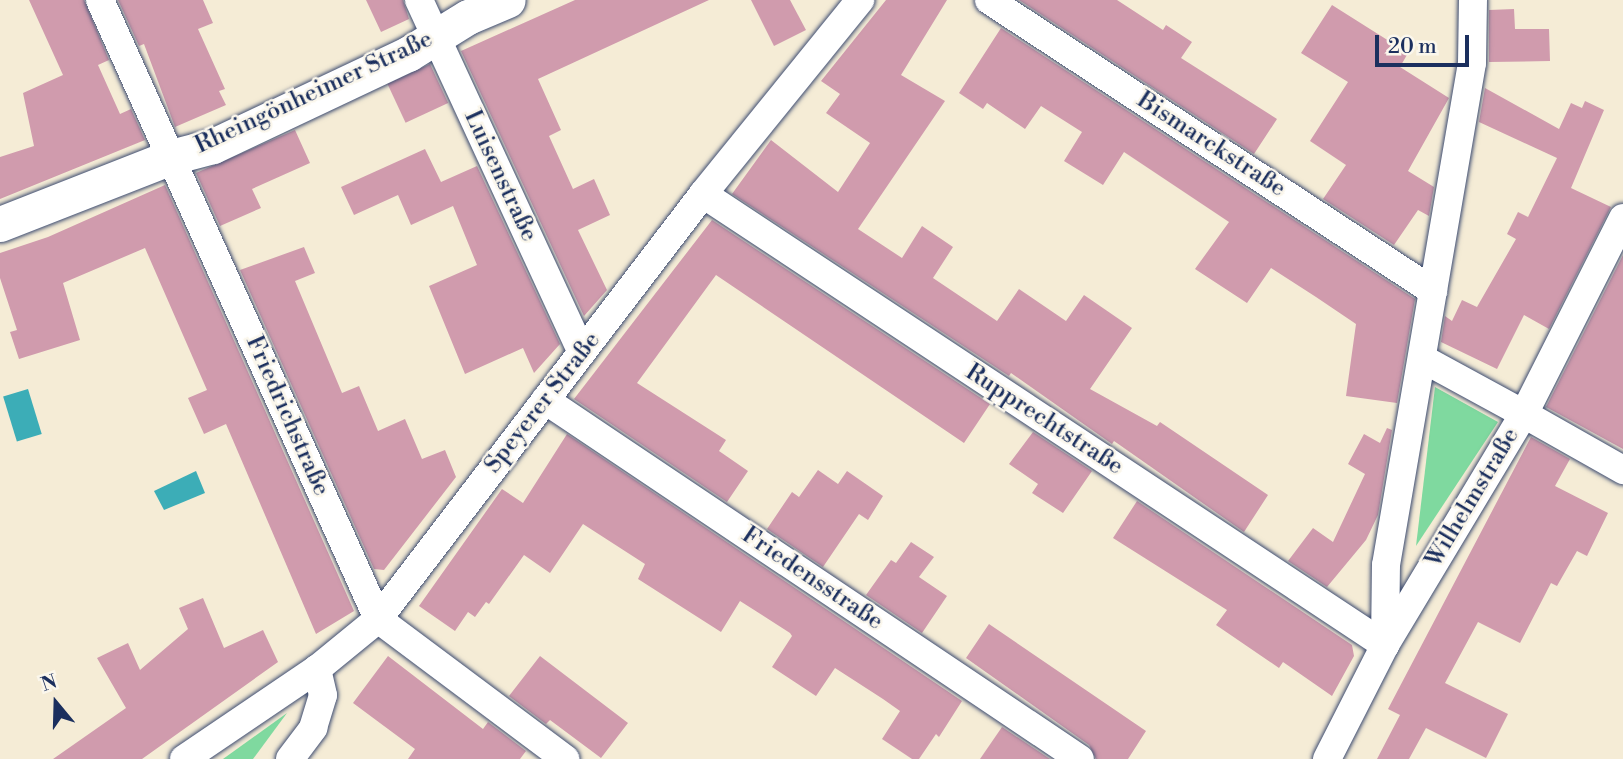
<!DOCTYPE html>
<html>
<head>
<meta charset="utf-8">
<style>
	body { margin:0 }
	#map { position:relative; width:1623px; height:759px; overflow:hidden; background:#f5ecd6; font-family:"Libre Bodoni",serif }
	div>[style] { position:absolute }
	[style*='--x'] { left:calc(var(--x)*1px); top:calc(var(--y)*1px); width:calc(var(--w)*1px); rotate:calc(var(--a)*1deg) }
	.green>* { inset:0; background:#7fd99f }
	.water>* { inset:0; background:#3cadb7; transform-origin:0 0 }
	.building>* { inset:0; background:#d09bad; transform-origin:0 0 }
	.roads { filter:drop-shadow(0 0 2px #3c4b70) drop-shadow(0 0 2px #3c4b70) }
	.minor>* { height:28px; margin:-14px; padding:0 14px; transform-origin:14px; border-radius:14px; background:#fff }
	.tertiary>* { height:35px; margin:-17.5px; padding:0 17.5px; transform-origin:17.5px; border-radius:17.5px; background:#fff }
	span { translate:-50% -50%; white-space:nowrap; text-align:center; line-height:1.15; -webkit-text-stroke:5px #fbf7ec; paint-order:stroke }
	.street-label { font-size:24px; color:#1b2f5e }
	.north { position:absolute; left:21px; top:668px; width:70px; height:70px; -webkit-text-stroke:5px #fbf7ec; paint-order:stroke; rotate:341deg; font-size:19px; font-weight:700; line-height:28px; text-align:center; color:#1b2f5e }
	.north::after { content:''; display:block; margin:auto; width:24px; height:32px; background:#1b2f5e; clip-path:polygon(50% 0,100% 100%,50% 72%,0 100%) }
	.scale { position:absolute; left:1375px; top:35px; width:94px; height:32px; box-sizing:border-box; border:4px solid #1b2f5e; border-top:0; padding-left:9px; font-size:21px; line-height:24px; white-space:nowrap; color:#1b2f5e; -webkit-text-stroke:5px #fbf7ec; paint-order:stroke }
</style>
</head>
<body>
<div id="map">
	<div class="green">
		<i style="clip-path:polygon(1435px 387px,1498px 422px,1416px 546px)"></i>
		<i style="clip-path:polygon(287px 713px,253px 759px,223px 759px)"></i>
	</div>
	<div class="water">
		<i style="left:28px;top:389px;width:47px;height:26px;rotate:73deg"></i>
		<i style="clip-path:polygon(196px 471px,205px 493px,164px 510px,154px 491px)"></i>
	</div>
	<div class="building">
		<i style="clip-path:polygon(29px 0,84px 0,109px 60px,98px 65px,120px 114px,131px 109px,145px 140px,0 199px,0 157px,34px 146px,23px 93px,63px 75px)"></i>
		<i style="clip-path:polygon(118px 0,203px 0,213px 23px,198px 29px,225px 89px,219px 91px,226px 105px,175px 127px,144px 44px,139px 46px)"></i>
		<i style="clip-path:polygon(366px 0,403px 0,409px 19px,381px 32px)"></i>
		<i style="clip-path:polygon(575px 0,709px 0,538px 79px,561px 130px,549px 136px,573px 189px,594px 179px,610px 215px,578px 230px,607px 290px,584px 316px,461px 51px)"></i>
		<i style="clip-path:polygon(751px 0,790px 0,806px 30px,774px 46px)"></i>
		<i style="clip-path:polygon(886px 0,947px 0,901px 75px,945px 101px,858px 229px,902px 258px,922px 226px,953px 247px,933px 278px,997px 321px,1019px 289px,1066px 321px,1084px 295px,1132px 328px,1090px 389px,1157px 426px,1160px 422px,1268px 495px,1244px 532px,1114px 441px,1112px 444px,1011px 373px,1009px 376px,732px 194px,771px 140px,838px 192px,870px 143px,826px 113px,840px 94px,821px 81px)"></i>
		<i style="clip-path:polygon(1019px 0,1117px 0,1163px 30px,1166px 25px,1192px 42px,1181px 58px,1277px 119px,1254px 154px)"></i>
		<i style="clip-path:polygon(1332px 5px,1408px 53px,1400px 67px,1449px 98px,1408px 171px,1434px 187px,1429px 216px,1418px 210px,1394px 245px,1323px 199px,1346px 165px,1310px 141px,1348px 82px,1301px 53px)"></i>
		<i style="clip-path:polygon(1514px 9px,1515px 29px,1549px 29px,1550px 61px,1489px 62px,1489px 10px)"></i>
		<i style="clip-path:polygon(1001px 28px,1415px 299px,1397px 403px,1346px 396px,1356px 324px,1316px 297px,1271px 268px,1247px 303px,1195px 269px,1229px 222px,1124px 152px,1103px 185px,1064px 161px,1082px 132px,1041px 106px,1025px 129px,987px 103px,983px 109px,959px 93px)"></i>
		<i style="left:430px;top:64px;width:43px;height:47px;rotate:65deg"></i>
		<i style="clip-path:polygon(1485px 88px,1559px 129px,1571px 103px,1582px 108px,1585px 101px,1604px 110px,1571px 188px,1611px 207px,1549px 329px,1524px 315px,1497px 369px,1441px 342px,1445px 316px,1452px 321px,1462px 300px,1477px 307px,1516px 239px,1507px 234px,1518px 212px,1528px 217px,1557px 158px,1479px 122px)"></i>
		<i style="clip-path:polygon(295px 130px,310px 163px,252px 189px,261px 208px,220px 226px,196px 173px)"></i>
		<i style="clip-path:polygon(425px 149px,441px 182px,477px 166px,560px 344px,534px 373px,523px 348px,465px 374px,429px 286px,477px 265px,453px 206px,411px 225px,398px 195px,354px 215px,341px 187px)"></i>
		<i style="clip-path:polygon(165px 185px,354px 611px,316px 634px,226px 424px,204px 434px,188px 398px,207px 390px,145px 248px,63px 283px,80px 340px,19px 359px,10px 332px,17px 330px,0 278px,0 253px,48px 237px)"></i>
		<i style="clip-path:polygon(712px 220px,990px 404px,964px 443px,716px 275px,637px 383px,726px 440px,719px 451px,748px 471px,727px 502px,574px 399px)"></i>
		<i style="clip-path:polygon(304px 247px,315px 273px,295px 281px,342px 393px,359px 386px,378px 431px,405px 419px,422px 459px,445px 450px,456px 477px,384px 570px,374px 569px,240px 270px)"></i>
		<i style="clip-path:polygon(1623px 255px,1623px 449px,1546px 407px)"></i>
		<i style="clip-path:polygon(1387px 428px,1392px 430px,1378px 515px,1366px 540px,1327px 587px,1288px 561px,1313px 528px,1333px 542px,1365px 474px,1348px 464px,1364px 434px,1380px 443px)"></i>
		<i style="clip-path:polygon(1033px 432px,1092px 471px,1063px 513px,1032px 493px,1038px 484px,1009px 464px)"></i>
		<i style="clip-path:polygon(567px 434px,962px 701px,939px 737px,936px 734px,919px 759px,912px 759px,882px 739px,900px 711px,883px 699px,835px 668px,816px 696px,772px 667px,792px 636px,790px 633px,740px 601px,721px 632px,638px 579px,645px 564px,583px 524px,550px 573px,524px 555px,489px 604px,486px 602px,475px 617px,468px 612px,455px 631px,419px 606px,502px 489px,523px 503px)"></i>
		<i style="clip-path:polygon(1531px 437px,1570px 459px,1555px 486px,1608px 513px,1587px 556px,1577px 551px,1557px 586px,1551px 583px,1520px 643px,1478px 622px,1445px 683px,1508px 714px,1486px 758px,1426px 728px,1409px 759px,1377px 759px,1400px 715px,1388px 709px)"></i>
		<i style="clip-path:polygon(818px 470px,838px 484px,847px 471px,883px 496px,868px 520px,859px 514px,823px 567px,767px 529px,792px 492px,799px 497px)"></i>
		<i style="clip-path:polygon(1137px 501px,1352px 645px,1354px 656px,1332px 696px,1283px 662px,1279px 668px,1216px 625px,1227px 610px,1113px 538px)"></i>
		<i style="clip-path:polygon(911px 542px,934px 557px,919px 577px,947px 596px,922px 633px,866px 595px,891px 560px,896px 563px)"></i>
		<i style="clip-path:polygon(203px 598px,224px 648px,263px 630px,278px 662px,142px 759px,53px 759px,126px 708px,97px 658px,128px 643px,140px 670px,188px 629px,179px 608px)"></i>
		<i style="clip-path:polygon(989px 624px,1146px 731px,1128px 759px,1096px 759px,1089px 745px,966px 658px)"></i>
		<i style="clip-path:polygon(388px 656px,483px 729px,488px 722px,526px 751px,520px 759px,408px 759px,415px 749px,353px 703px)"></i>
		<i style="clip-path:polygon(540px 656px,628px 723px,601px 758px,550px 720px,546px 724px,509px 696px)"></i>
		<i style="clip-path:polygon(1002px 727px,1050px 759px,980px 759px)"></i>
	</div>
	<div class="roads">
		<div class="minor">
			<i style="--x:100;--y:0;--w:679;--a:65.81"></i>
			<i style="--x:378;--y:619;--w:234;--a:36.8"></i>
			<i style="--x:419;--y:0;--w:388;--a:65.2"></i>
			<i style="--x:989;--y:0;--w:531;--a:33.24"></i>
			<i style="--x:703;--y:194;--w:818;--a:33.48"></i>
			<i style="--x:1385;--y:645;--w:270;--a:-59"></i>
			<i style="--x:1524;--y:414;--w:115;--a:-151.4"></i>
			<i style="--x:1623;--y:218;--w:220;--a:116.8"></i>
			<i style="--x:1524;--y:414;--w:114;--a:29.5"></i>
			<i style="--x:545;--y:400;--w:644;--a:33.86"></i>
			<i style="--x:184;--y:759;--w:161;--a:-34.1"></i>
			<i style="--x:317;--y:669;--w:79;--a:-39.3"></i>
			<i style="--x:378;--y:619;--w:535;--a:-52.59"></i>
			<i style="--x:703;--y:194;--w:250;--a:-51"></i>
			<i style="--x:290;--y:759;--w:39;--a:-53"></i>
			<i style="--x:313;--y:728;--w:34;--a:-73"></i>
			<i style="--x:323;--y:695;--w:27;--a:-103"></i>
			<i style="--x:1327;--y:759;--w:128;--a:-63"></i>
			<i style="--x:1385;--y:645;--w:80;--a:-89.3"></i>
			<i style="--x:1386;--y:565;--w:509;--a:-80.28"></i>
			<i style="--x:1472;--y:63;--w:63;--a:-89.1"></i>
		</div>
		<div class="tertiary">
			<i style="--x:0;--y:224;--w:184;--a:-21.4"></i>
			<i style="--x:171;--y:157;--w:43;--a:-14.7"></i>
			<i style="--x:213;--y:146;--w:216;--a:-25.3"></i>
			<i style="--x:408;--y:54;--w:70;--a:-31.7"></i>
			<i style="--x:468;--y:17;--w:43;--a:-23"></i>
		</div>
	</div>
	<div class="street-label">
		<span style="left:314px;top:93px;rotate:-25deg">Rheingönheimer Straße</span>
		<span style="left:1211px;top:145px;rotate:33deg">Bismarckstraße</span>
		<span style="left:500px;top:176px;rotate:65deg">Luisenstraße</span>
		<span style="left:543px;top:403px;rotate:-52deg">Speyerer Straße</span>
		<span style="left:287px;top:416px;rotate:66deg">Friedrichstraße</span>
		<span style="left:1044px;top:420px;rotate:33deg">Rupprechtstraße</span>
		<span style="left:1473px;top:498px;rotate:-59deg">Wilhelmstraße</span>
		<span style="left:812px;top:579px;rotate:34deg">Friedensstraße</span>
	</div>
	<div class="north">N</div>
	<div class="scale">20 m</div>
</div>
</body>
</html>
